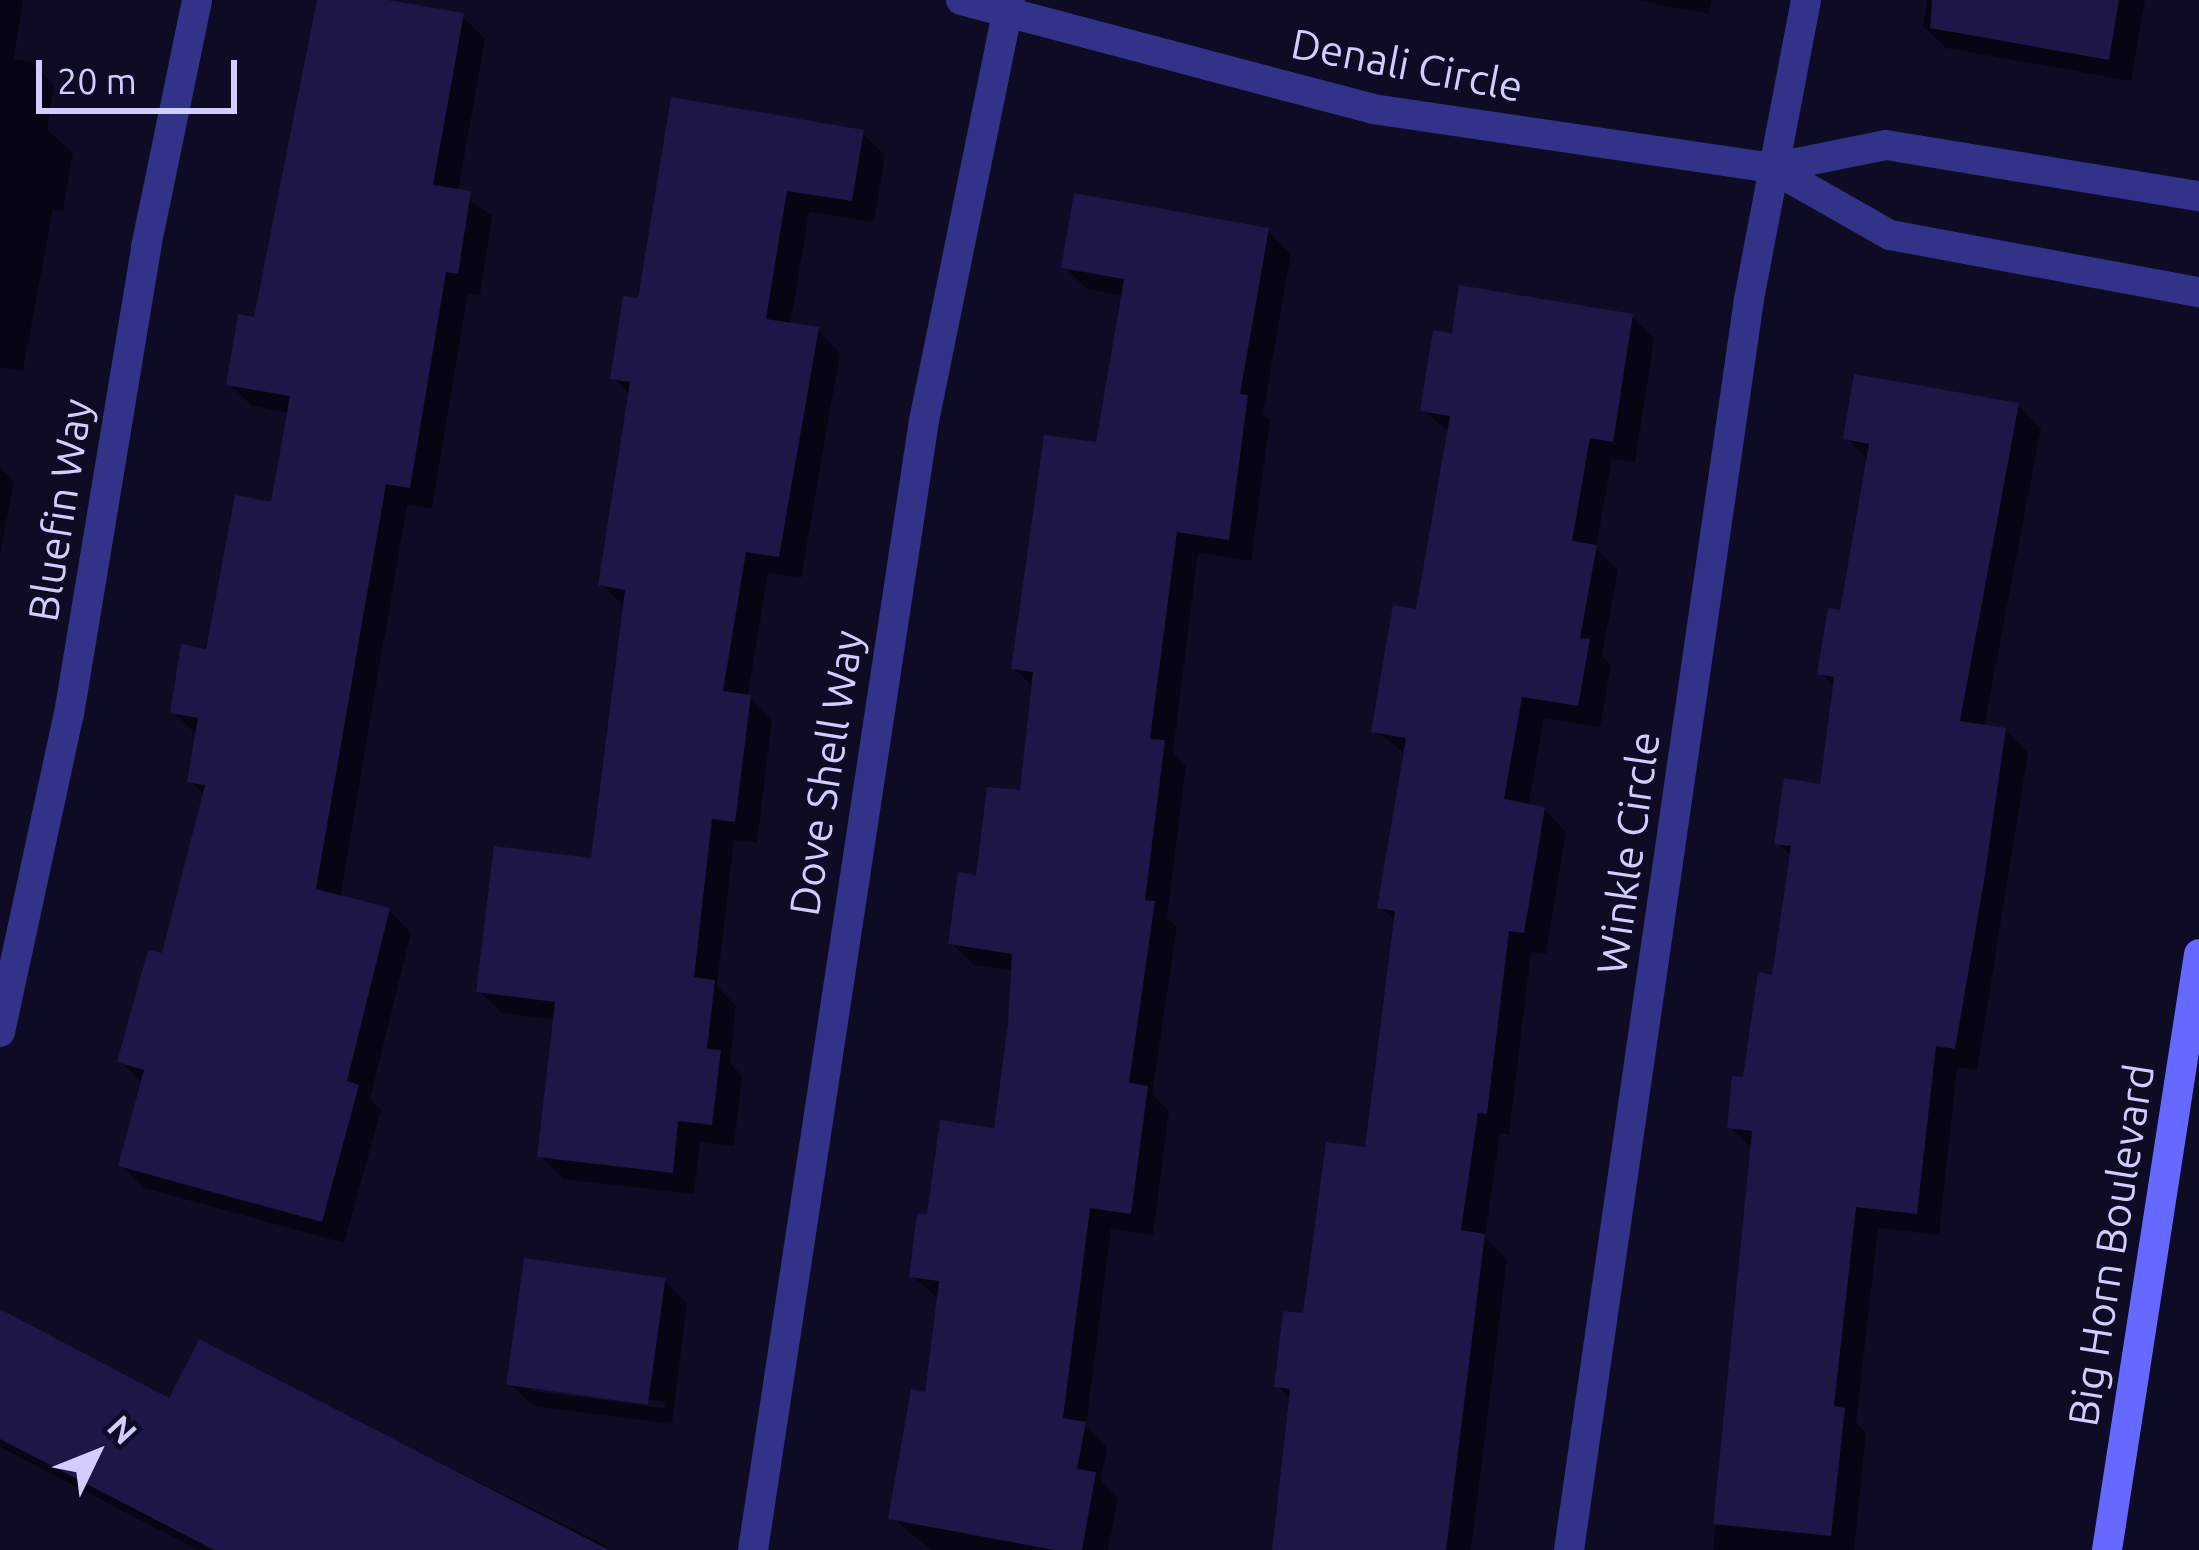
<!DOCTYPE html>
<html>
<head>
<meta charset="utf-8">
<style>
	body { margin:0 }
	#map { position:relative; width:2199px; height:1550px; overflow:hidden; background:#0e0b24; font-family:Ubuntu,sans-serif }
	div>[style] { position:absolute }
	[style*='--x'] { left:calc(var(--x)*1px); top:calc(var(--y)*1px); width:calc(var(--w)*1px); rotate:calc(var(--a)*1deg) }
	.shadow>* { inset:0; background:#0007 }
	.building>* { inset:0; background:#1d1646; transform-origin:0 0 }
	.minor>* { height:30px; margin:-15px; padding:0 15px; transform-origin:15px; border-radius:15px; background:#323388 }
	.secondary>* { height:30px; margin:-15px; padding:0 15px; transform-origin:15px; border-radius:15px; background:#6569ff }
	span { translate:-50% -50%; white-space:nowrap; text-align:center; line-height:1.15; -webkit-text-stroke:9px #0e0b24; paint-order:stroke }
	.street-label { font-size:42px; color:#d1ceff }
	.north { position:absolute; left:36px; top:1394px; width:120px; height:120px; -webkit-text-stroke:9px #0e0b24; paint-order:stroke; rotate:47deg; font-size:33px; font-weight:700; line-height:48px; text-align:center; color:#d1ceff }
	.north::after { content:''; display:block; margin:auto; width:42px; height:54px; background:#d1ceff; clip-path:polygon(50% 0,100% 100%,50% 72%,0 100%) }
	.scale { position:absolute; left:36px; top:60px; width:201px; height:54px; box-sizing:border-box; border:6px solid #d1ceff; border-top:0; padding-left:15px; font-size:36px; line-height:42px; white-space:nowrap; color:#d1ceff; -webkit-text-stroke:9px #0e0b24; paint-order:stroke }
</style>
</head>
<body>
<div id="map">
	<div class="shadow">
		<i style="clip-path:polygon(0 0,23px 0,14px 59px,31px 62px,54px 85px,47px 129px,73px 153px,63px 211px,53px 209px,23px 371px,0 367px)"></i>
		<i style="clip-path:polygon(319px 0,462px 16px,485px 39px,458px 192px,492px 216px,480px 295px,468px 293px,432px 509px,407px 505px,340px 898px,389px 910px,411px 933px,370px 1099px,381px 1110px,344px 1243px,144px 1188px,121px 1165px,143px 1084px,121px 1061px,164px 957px,205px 796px,191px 781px,196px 734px,173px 712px,274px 505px,290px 413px,252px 406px,229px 384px,256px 320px)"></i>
		<i style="clip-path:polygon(1635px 0,1712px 0,1709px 14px)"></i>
		<i style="clip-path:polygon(1927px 0,2145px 0,2131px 81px,1946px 48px,1923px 26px)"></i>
		<i style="clip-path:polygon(862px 133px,885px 155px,874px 222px,809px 212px,790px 326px,818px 330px,840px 353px,801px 578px,768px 573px,748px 696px,772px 720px,757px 843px,734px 840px,717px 986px,736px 1006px,730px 1063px,742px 1076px,734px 1146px,700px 1142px,694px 1194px,563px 1179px,540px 1156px,556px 1020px,502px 1013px,479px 991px,594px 862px,624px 606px,601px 584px,631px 395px,613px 378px,640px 302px)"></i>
		<i style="clip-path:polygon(1268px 231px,1291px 254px,1263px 413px,1270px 420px,1251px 561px,1198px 553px,1173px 753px,1186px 766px,1167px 918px,1177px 927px,1152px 1094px,1169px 1111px,1153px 1235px,1111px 1229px,1086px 1426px,1107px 1447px,1101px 1481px,1118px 1498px,1108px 1550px,931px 1550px,891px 1517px,928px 1395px,939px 1299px,912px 1276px,930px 1217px,997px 1131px,1014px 971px,974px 965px,951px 943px,1022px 794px,1034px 688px,1014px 668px,1098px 445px,1124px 296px,1087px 289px,1064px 267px)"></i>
		<i style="clip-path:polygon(1631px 316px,1654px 339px,1635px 463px,1612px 459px,1596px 548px,1618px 570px,1602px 656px,1611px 665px,1600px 727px,1544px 718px,1528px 807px,1544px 809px,1566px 832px,1546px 954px,1531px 952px,1509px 1135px,1500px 1134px,1485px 1237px,1507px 1259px,1471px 1550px,1275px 1550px,1292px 1400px,1277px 1386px,1367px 1150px,1396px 922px,1381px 907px,1407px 755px,1374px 730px,1418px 613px,1450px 433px,1423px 410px,1454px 337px)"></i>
		<i style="clip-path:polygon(2018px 406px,2041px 428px,1984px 727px,2005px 730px,2028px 753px,1977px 1070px,1957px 1067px,1939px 1235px,1878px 1228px,1856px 1423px,1866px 1433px,1854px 1550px,1713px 1550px,1754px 1150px,1730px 1127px,1775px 978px,1793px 858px,1778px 843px,1822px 787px,1836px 688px,1820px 673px,1843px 613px,1869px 461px,1847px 438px)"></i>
		<i style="clip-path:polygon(0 467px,14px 481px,0 556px)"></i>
		<i style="clip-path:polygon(evenodd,664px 1280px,687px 1303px,672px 1424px,533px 1406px,510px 1384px,664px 1280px,532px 1385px,665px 1402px,664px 1408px,532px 1391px,532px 1385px)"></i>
		<i style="clip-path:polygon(201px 1343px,601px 1543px,609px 1550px,198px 1550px,0 1447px,0 1350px,170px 1402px)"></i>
	</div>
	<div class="building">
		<i style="clip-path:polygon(317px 0,388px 0,464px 13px,433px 185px,471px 191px,458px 274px,446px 272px,410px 488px,386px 484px,316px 889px,390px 908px,347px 1081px,359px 1085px,322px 1222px,118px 1166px,144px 1070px,117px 1062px,148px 950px,162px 953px,205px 785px,187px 782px,198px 718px,170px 713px,181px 644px,206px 649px,235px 495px,271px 502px,290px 396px,226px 385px,238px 314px,254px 317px)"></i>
		<i style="clip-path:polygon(1932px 0,2119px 0,2109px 60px,1930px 28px)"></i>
		<i style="clip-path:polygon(671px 97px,864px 130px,852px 201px,787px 191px,766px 319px,819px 327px,779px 557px,746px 552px,723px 691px,751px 695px,735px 822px,712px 819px,694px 977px,715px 980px,707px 1049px,721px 1050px,712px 1125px,678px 1121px,673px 1173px,537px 1157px,555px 1002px,476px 992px,494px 846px,591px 858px,625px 590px,598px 585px,630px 382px,610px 379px,623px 296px,638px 298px)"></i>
		<i style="clip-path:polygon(1074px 193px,1269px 228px,1240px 394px,1248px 395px,1229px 540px,1177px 532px,1150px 739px,1165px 740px,1145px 900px,1155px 901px,1129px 1083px,1148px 1086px,1131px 1214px,1090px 1208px,1063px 1418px,1086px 1422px,1077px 1469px,1096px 1472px,1082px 1550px,1054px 1550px,888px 1519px,911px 1389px,925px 1392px,939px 1281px,909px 1277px,917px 1213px,927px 1214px,940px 1120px,994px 1128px,1008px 1024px,1012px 954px,948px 944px,958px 872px,976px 875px,987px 787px,1020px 790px,1033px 672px,1011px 669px,1044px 435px,1096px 442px,1124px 279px,1061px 268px)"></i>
		<i style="clip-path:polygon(1459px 285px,1633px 314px,1613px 442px,1590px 438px,1572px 541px,1597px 545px,1580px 638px,1590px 639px,1578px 706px,1522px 697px,1504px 799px,1545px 807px,1524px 933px,1509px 931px,1487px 1114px,1478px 1113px,1461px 1230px,1485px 1234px,1446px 1550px,1272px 1550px,1290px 1389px,1274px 1387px,1283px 1311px,1303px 1313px,1326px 1142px,1365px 1147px,1395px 911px,1377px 908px,1406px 738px,1371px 732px,1393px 605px,1416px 609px,1450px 416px,1420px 411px,1433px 330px,1452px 333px)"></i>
		<i style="clip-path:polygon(1854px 374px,2019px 403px,1960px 721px,2006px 728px,1985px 875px,1955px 1049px,1936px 1046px,1917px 1214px,1856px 1207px,1834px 1406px,1845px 1408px,1831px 1536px,1713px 1524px,1752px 1131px,1727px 1128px,1732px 1076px,1743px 1077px,1758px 972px,1772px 975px,1791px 846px,1774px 844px,1784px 778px,1820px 784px,1834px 677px,1817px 674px,1828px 608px,1840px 610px,1869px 444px,1843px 439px)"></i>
		<i style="left:524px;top:1258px;width:143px;height:128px;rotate:8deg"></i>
		<i style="clip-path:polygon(0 1309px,169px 1398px,199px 1339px,609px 1550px,214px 1550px,0 1439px)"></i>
	</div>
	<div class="minor">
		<i style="--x:961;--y:0;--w:426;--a:14.8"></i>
		<i style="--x:1373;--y:109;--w:403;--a:8.4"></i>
		<i style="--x:1772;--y:168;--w:116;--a:-11.4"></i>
		<i style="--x:1886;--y:145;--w:317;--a:9.3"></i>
		<i style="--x:1772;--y:168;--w:136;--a:29.6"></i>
		<i style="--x:1890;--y:235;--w:314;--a:10.5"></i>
		<i style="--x:0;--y:1032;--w:325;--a:-77.8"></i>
		<i style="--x:69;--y:714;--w:473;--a:-80.6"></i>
		<i style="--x:146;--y:247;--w:252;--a:-78.3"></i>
		<i style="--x:753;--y:1550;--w:1142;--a:-81.39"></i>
		<i style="--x:924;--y:421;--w:430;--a:-78.5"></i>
		<i style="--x:1569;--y:1550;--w:1264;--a:-81.81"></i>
		<i style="--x:1749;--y:299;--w:304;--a:-79.2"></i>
	</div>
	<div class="secondary">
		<i style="--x:2107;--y:1550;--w:603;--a:-81.22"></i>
	</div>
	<div class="street-label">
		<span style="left:1407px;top:65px;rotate:11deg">Denali Circle</span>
		<span style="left:60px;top:510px;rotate:-81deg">Bluefin Way</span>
		<span style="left:826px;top:773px;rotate:-81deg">Dove Shell Way</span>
		<span style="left:1628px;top:853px;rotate:-82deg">Winkle Circle</span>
		<span style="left:2111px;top:1245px;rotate:-81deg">Big Horn Boulevard</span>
	</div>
	<div class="north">N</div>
	<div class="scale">20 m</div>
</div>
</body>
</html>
